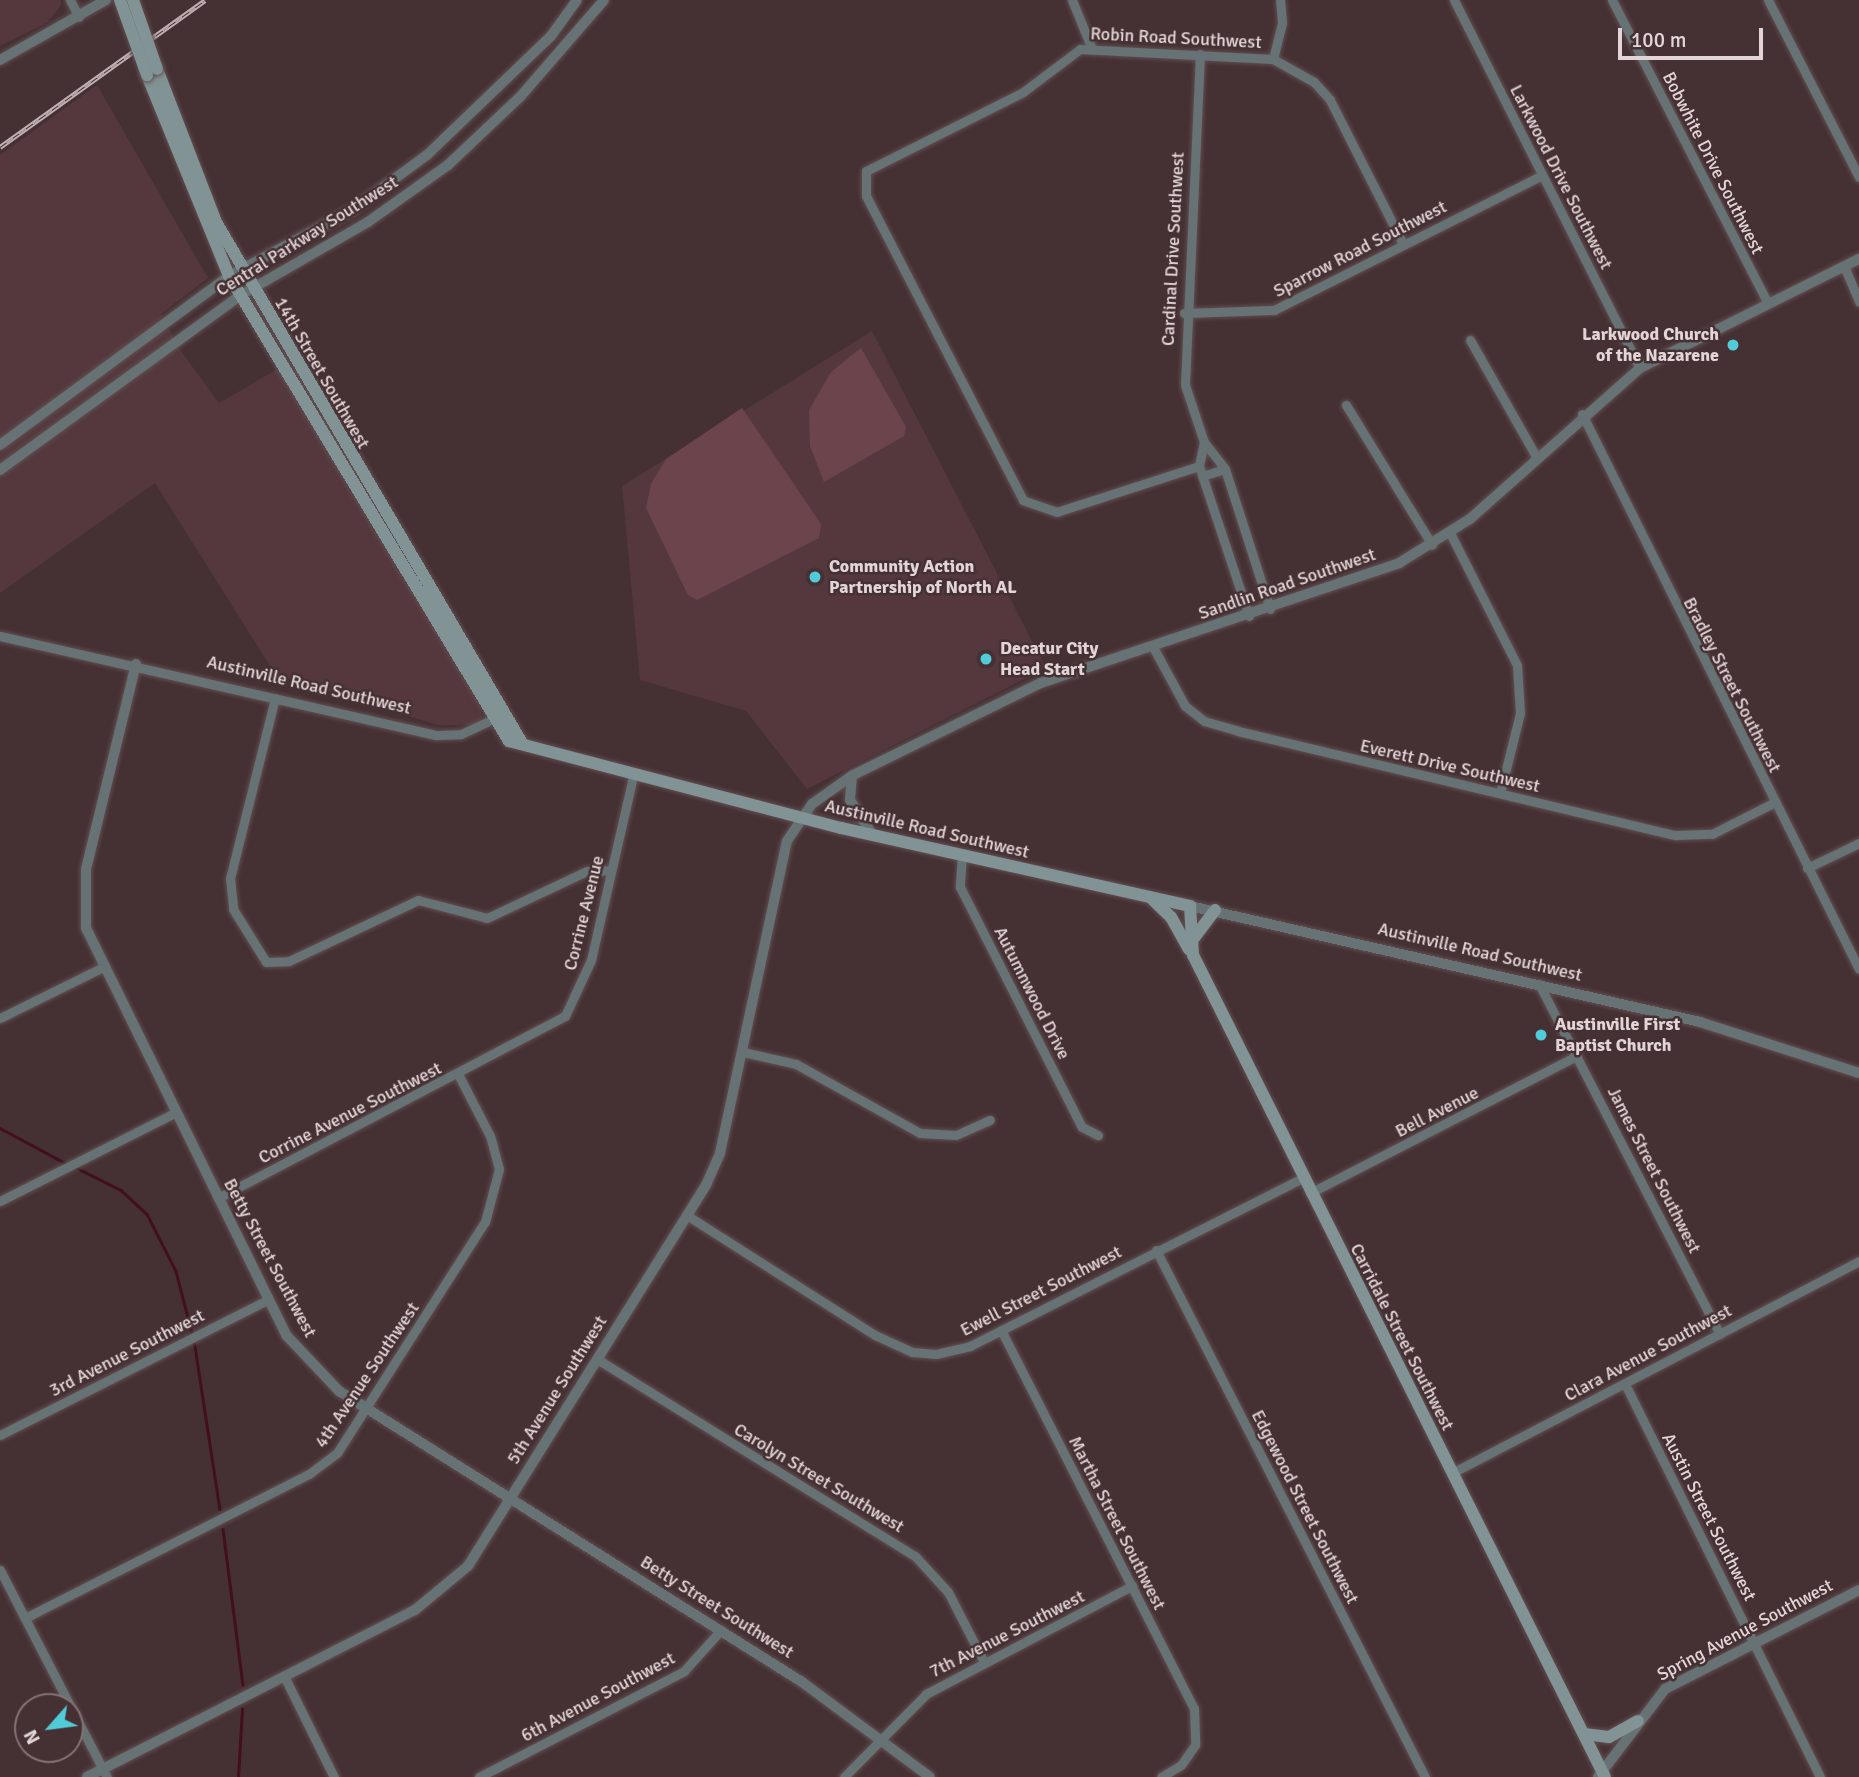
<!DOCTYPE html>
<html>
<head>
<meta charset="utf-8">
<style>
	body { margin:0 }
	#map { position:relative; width:1859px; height:1777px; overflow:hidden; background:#453033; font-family:Signika,sans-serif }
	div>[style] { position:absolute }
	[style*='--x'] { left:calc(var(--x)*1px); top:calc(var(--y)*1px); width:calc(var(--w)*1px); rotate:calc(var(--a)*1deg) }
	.built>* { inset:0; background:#54383d }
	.green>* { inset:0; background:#6c454c }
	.stream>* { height:2.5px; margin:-1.25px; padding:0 1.25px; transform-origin:1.25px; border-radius:1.25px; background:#420f1d }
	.roads { filter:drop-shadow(0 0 2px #614e51) drop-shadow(0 0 2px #614e51) }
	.minor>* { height:9px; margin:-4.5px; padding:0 4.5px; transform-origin:4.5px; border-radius:4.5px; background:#667273 }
	.tertiary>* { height:10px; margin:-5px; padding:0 5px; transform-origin:5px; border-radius:5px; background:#667273 }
	.secondary>* { height:12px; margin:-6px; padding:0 6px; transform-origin:6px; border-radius:6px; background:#819395 }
	.rail>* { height:5px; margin-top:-2.5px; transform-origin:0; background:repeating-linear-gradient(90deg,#453033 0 8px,#c0b0b3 0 16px); box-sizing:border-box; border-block:2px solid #c0b0b3 }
	.bridges { filter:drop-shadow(0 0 2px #614e51) drop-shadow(0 0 2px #614e51) }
	.secondary-bridge>* { height:12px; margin:-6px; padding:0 6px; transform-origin:6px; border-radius:6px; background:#819395 }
	.dots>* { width:19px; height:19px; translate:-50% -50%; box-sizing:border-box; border:4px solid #453033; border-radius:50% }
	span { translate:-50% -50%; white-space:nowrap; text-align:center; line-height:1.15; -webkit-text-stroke:5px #453033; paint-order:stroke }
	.street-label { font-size:18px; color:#e3d5d7 }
	.poi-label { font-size:18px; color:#e3d5d7; font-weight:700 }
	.right { translate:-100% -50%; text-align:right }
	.left { translate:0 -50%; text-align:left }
	.north { position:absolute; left:14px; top:1693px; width:70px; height:70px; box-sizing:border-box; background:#453033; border:2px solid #847275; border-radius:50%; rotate:242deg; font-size:19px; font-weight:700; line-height:28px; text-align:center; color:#e3d5d7 }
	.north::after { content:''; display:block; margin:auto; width:24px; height:32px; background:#52cbd8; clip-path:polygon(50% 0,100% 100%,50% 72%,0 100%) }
	.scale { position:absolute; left:1618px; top:28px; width:145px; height:32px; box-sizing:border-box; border:4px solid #e3d5d7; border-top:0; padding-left:9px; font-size:21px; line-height:24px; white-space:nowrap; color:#e3d5d7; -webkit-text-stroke:5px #453033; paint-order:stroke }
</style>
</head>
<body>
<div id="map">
	<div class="built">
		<i style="clip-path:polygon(0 0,61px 0,61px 5px,48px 22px,0 46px)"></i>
		<i style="clip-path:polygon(97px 85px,208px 278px,161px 314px,181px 351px,219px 403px,279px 368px,481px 708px,482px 725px,437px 725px,275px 674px,155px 483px,0 593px,0 155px)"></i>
		<i style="clip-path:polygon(872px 331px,1046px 668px,807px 789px,746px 711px,640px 680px,622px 486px)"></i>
	</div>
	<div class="green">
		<i style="clip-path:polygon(861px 348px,906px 427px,904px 436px,824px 482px,810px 446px,809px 410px,831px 372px)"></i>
		<i style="clip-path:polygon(742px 408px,821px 524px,819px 538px,697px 600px,688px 595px,646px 508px,651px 484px,666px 459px)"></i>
	</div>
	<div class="stream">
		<i style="--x:0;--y:1128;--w:76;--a:28.2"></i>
		<i style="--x:73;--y:1166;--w:54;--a:26.6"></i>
		<i style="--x:121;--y:1190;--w:35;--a:43"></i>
		<i style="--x:147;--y:1214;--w:64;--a:63"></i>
		<i style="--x:176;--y:1271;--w:64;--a:75.5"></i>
		<i style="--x:194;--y:1340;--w:171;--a:81.3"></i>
		<i style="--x:223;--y:1529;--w:157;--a:82.7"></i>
		<i style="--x:238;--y:1777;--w:68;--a:-86.6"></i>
	</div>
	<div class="roads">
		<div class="minor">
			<i style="--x:70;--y:0;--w:19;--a:62"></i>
			<i style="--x:1072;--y:0;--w:53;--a:67.8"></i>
			<i style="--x:1454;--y:0;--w:412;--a:63.2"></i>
			<i style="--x:1612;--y:0;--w:339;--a:62.8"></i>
			<i style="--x:1768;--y:0;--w:199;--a:62.8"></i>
			<i style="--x:1200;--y:54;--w:331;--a:92.6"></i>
			<i style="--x:1185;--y:385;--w:60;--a:71.6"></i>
			<i style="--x:1204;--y:442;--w:34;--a:52"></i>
			<i style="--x:1225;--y:469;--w:147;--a:72.2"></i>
			<i style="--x:1273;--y:59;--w:38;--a:-76"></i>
			<i style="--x:1282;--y:22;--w:22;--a:-95"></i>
			<i style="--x:1844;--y:266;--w:39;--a:67"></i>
			<i style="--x:1184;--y:313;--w:90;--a:-1.9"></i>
			<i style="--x:1274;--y:310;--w:300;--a:-26.7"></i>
			<i style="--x:1470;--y:340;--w:136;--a:60.4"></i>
			<i style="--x:1346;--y:405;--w:164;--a:58.4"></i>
			<i style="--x:1582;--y:414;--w:620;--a:63.48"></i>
			<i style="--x:1204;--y:442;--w:25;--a:102"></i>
			<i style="--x:1199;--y:466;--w:158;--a:71.6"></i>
			<i style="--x:1199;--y:466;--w:149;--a:162.1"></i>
			<i style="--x:1057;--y:512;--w:36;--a:-161"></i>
			<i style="--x:1023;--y:500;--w:342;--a:-117.3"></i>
			<i style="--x:866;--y:196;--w:25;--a:-90"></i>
			<i style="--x:866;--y:171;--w:176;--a:-26.7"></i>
			<i style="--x:1023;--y:92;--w:71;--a:-37"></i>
			<i style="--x:1080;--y:49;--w:193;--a:3"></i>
			<i style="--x:1273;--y:59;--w:47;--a:29.3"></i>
			<i style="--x:1314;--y:82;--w:24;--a:48"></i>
			<i style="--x:1330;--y:100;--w:161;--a:63.1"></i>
			<i style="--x:1202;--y:476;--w:24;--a:-17"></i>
			<i style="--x:1450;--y:533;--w:148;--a:63.1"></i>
			<i style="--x:1517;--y:665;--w:48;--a:86.4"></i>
			<i style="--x:1520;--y:713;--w:82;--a:104"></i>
			<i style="--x:0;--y:636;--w:448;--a:12.8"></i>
			<i style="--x:437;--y:735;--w:24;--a:-2"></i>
			<i style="--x:461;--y:734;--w:35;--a:-25"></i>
			<i style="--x:1153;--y:647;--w:67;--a:61.5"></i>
			<i style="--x:1185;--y:706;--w:24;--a:38"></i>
			<i style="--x:1204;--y:721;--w:35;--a:16"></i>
			<i style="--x:1238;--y:731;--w:450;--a:13.4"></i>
			<i style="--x:1676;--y:835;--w:36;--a:-2"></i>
			<i style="--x:1712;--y:834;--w:71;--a:-26.9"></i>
			<i style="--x:275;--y:698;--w:186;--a:104"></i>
			<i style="--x:230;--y:878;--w:31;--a:84"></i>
			<i style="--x:233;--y:909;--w:62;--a:58.1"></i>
			<i style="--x:266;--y:962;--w:23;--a:-2"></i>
			<i style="--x:289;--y:961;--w:143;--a:-25.3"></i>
			<i style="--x:418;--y:900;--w:71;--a:14.6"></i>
			<i style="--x:487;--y:918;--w:110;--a:-25.2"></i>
			<i style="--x:587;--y:871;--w:24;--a:-2"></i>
			<i style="--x:962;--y:855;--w:32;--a:94"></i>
			<i style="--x:960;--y:887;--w:269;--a:63.1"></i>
			<i style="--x:1082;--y:1127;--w:18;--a:27"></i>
			<i style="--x:1807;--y:868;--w:58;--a:-25.7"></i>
			<i style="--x:1539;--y:984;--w:394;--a:62.7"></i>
			<i style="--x:0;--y:1018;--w:115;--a:-26.3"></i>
			<i style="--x:743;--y:1052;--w:54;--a:12.8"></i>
			<i style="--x:796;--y:1064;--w:142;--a:29.1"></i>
			<i style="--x:920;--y:1133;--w:36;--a:3"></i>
			<i style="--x:956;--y:1135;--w:37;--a:-24"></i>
			<i style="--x:1310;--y:1193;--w:300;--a:-27.2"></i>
			<i style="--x:218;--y:1198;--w:392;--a:-27.7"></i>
			<i style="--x:565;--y:1016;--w:62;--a:-65.1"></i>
			<i style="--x:591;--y:960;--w:189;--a:-77.1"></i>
			<i style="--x:0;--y:1201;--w:197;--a:-26.8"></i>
			<i style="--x:688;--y:1216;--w:222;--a:32.5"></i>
			<i style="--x:875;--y:1335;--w:41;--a:24.7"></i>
			<i style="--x:912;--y:1352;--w:24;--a:5"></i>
			<i style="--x:936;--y:1354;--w:35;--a:-13"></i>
			<i style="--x:970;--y:1346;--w:373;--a:-26.8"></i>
			<i style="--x:1156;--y:1250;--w:592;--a:62.96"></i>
			<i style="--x:1001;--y:1330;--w:424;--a:63"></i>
			<i style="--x:1194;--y:1708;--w:37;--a:88"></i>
			<i style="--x:1195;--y:1745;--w:24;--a:125"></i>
			<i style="--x:1181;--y:1765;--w:23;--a:149"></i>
			<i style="--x:597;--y:1359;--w:374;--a:31.8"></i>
			<i style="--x:915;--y:1556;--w:49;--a:47.5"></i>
			<i style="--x:948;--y:1592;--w:79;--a:62.8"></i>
			<i style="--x:1625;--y:1384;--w:439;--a:63.6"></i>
			<i style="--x:0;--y:1435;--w:301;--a:-26.8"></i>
			<i style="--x:1452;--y:1473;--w:459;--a:-27.5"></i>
			<i style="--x:0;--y:1570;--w:233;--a:62.7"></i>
			<i style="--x:25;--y:1618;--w:318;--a:-26.9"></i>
			<i style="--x:309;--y:1474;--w:35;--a:-37"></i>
			<i style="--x:337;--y:1453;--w:274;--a:-57.4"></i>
			<i style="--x:485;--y:1222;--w:55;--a:-75.2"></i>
			<i style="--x:499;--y:1169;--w:34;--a:-105"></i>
			<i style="--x:490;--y:1136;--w:68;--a:-117.3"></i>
			<i style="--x:284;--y:1676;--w:113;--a:63.7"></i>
			<i style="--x:479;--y:1777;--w:231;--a:-27.3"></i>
			<i style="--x:684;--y:1671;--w:55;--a:-47.9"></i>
			<i style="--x:844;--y:1777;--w:117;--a:-45.3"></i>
			<i style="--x:926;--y:1694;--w:233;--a:-27.7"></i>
		</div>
		<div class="tertiary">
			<i style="--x:0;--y:60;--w:122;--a:-29.5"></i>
			<i style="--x:0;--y:445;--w:285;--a:-36.4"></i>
			<i style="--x:229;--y:276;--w:140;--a:-28.2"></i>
			<i style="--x:352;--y:210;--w:93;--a:-36.3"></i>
			<i style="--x:427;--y:155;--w:172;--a:-43.8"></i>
			<i style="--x:551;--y:36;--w:44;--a:-54.2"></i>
			<i style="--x:0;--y:470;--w:298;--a:-36"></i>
			<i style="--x:241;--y:295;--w:146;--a:-29.9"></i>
			<i style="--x:368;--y:222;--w:98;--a:-35.5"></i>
			<i style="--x:448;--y:165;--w:99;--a:-43.4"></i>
			<i style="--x:520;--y:97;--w:128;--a:-49.1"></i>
			<i style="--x:136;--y:664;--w:211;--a:103.7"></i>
			<i style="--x:86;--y:869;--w:59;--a:90"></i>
			<i style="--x:86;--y:928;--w:455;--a:63.8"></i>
			<i style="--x:287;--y:1336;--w:76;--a:46.6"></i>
			<i style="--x:339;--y:1391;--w:547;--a:32.15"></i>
			<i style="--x:802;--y:1682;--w:159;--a:36.6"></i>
			<i style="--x:852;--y:776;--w:24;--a:95"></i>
			<i style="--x:850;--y:800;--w:40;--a:57.1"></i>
			<i style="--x:1190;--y:906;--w:523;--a:12.81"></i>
			<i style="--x:1700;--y:1022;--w:167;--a:17.8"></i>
			<i style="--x:87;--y:1777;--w:368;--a:-27"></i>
			<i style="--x:415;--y:1610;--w:69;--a:-39.7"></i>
			<i style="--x:468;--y:1566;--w:449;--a:-58"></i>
			<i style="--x:706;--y:1185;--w:35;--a:-66"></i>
			<i style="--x:720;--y:1153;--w:319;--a:-77.9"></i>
			<i style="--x:787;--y:841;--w:45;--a:-56"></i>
			<i style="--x:812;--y:804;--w:50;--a:-35.3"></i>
			<i style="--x:853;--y:775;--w:209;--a:-26.1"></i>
			<i style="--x:1041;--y:683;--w:378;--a:-18.5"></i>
			<i style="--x:1399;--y:563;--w:84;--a:-31.8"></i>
			<i style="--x:1470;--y:519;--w:227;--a:-41.6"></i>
			<i style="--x:1640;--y:368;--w:245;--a:-26.5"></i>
			<i style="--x:1598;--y:1777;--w:111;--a:-52.7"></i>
			<i style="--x:1665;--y:1689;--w:218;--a:-27"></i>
		</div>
		<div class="secondary">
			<i style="--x:157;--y:69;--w:164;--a:68.9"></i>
			<i style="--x:216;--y:222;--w:604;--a:59.57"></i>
			<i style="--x:147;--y:75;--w:217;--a:67.8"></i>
			<i style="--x:229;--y:276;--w:543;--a:58.95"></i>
			<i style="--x:509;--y:741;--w:343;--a:14.7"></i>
			<i style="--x:841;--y:828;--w:358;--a:12.6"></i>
			<i style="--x:1190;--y:906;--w:49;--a:86.5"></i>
			<i style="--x:1193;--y:955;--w:919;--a:63.38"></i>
			<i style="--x:1150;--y:897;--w:29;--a:44"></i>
			<i style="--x:1171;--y:917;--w:37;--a:61"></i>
			<i style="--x:1194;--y:938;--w:35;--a:-53"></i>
			<i style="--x:1584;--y:1734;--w:25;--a:7"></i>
			<i style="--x:1609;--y:1737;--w:33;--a:-29"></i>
		</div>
	</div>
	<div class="rail">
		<i style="--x:0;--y:147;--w:252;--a:-35.6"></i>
	</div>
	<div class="bridges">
		<div class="secondary-bridge">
			<i style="--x:120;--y:0;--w:80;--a:70.2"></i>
			<i style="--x:133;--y:0;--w:73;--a:70.8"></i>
		</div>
	</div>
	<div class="dots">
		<i style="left:1733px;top:345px;background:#52cbd8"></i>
		<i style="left:815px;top:577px;background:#52cbd8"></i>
		<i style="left:986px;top:659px;background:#52cbd8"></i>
		<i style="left:1541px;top:1035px;background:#52cbd8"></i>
	</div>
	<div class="street-label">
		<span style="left:1176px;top:38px;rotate:3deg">Robin Road Southwest</span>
		<span style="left:1713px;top:163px;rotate:63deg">Bobwhite Drive Southwest</span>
		<span style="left:1561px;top:177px;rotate:63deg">Larkwood Drive Southwest</span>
		<span style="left:307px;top:236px;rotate:-32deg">Central Parkway Southwest</span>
		<span style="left:1173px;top:249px;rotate:-87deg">Cardinal Drive Southwest</span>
		<span style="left:1360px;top:249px;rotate:-27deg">Sparrow Road Southwest</span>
		<span style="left:322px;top:373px;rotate:60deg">14th Street Southwest</span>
		<span style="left:1287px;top:584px;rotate:-19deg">Sandlin Road Southwest</span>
		<span style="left:309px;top:685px;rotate:13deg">Austinville Road Southwest</span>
		<span style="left:1732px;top:685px;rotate:63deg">Bradley Street Southwest</span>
		<span style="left:1450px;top:766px;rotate:13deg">Everett Drive Southwest</span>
		<span style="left:927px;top:829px;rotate:13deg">Austinville Road Southwest</span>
		<span style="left:584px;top:913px;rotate:-76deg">Corrine Avenue</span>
		<span style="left:1480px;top:952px;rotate:13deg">Austinville Road Southwest</span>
		<span style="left:1032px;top:993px;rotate:63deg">Autumnwood Drive</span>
		<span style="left:1437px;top:1112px;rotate:-27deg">Bell Avenue</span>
		<span style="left:350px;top:1113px;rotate:-27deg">Corrine Avenue Southwest</span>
		<span style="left:1654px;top:1170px;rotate:63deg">James Street Southwest</span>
		<span style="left:270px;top:1258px;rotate:62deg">Betty Street Southwest</span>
		<span style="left:1041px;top:1291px;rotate:-27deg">Ewell Street Southwest</span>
		<span style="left:1402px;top:1337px;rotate:63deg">Carridale Street Southwest</span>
		<span style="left:127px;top:1353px;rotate:-27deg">3rd Avenue Southwest</span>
		<span style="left:1648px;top:1353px;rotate:-28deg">Clara Avenue Southwest</span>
		<span style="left:367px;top:1375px;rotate:-56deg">4th Avenue Southwest</span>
		<span style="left:557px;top:1390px;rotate:-58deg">5th Avenue Southwest</span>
		<span style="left:819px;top:1478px;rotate:31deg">Carolyn Street Southwest</span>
		<span style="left:1305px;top:1507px;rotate:63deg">Edgewood Street Southwest</span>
		<span style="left:1709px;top:1517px;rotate:63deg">Austin Street Southwest</span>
		<span style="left:1117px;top:1523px;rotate:63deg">Martha Street Southwest</span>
		<span style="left:717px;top:1607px;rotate:32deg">Betty Street Southwest</span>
		<span style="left:1745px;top:1630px;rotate:-28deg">Spring Avenue Southwest</span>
		<span style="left:1007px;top:1634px;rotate:-27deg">7th Avenue Southwest</span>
		<span style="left:598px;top:1697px;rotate:-28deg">6th Avenue Southwest</span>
	</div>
	<div class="poi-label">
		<span class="right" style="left:1719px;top:345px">Larkwood Church<br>of the Nazarene</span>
		<span class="left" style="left:829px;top:577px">Community Action<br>Partnership of North AL</span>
		<span class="left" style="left:1000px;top:659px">Decatur City<br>Head Start</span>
		<span class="left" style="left:1555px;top:1035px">Austinville First<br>Baptist Church</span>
	</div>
	<div class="north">N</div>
	<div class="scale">100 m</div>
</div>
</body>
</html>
